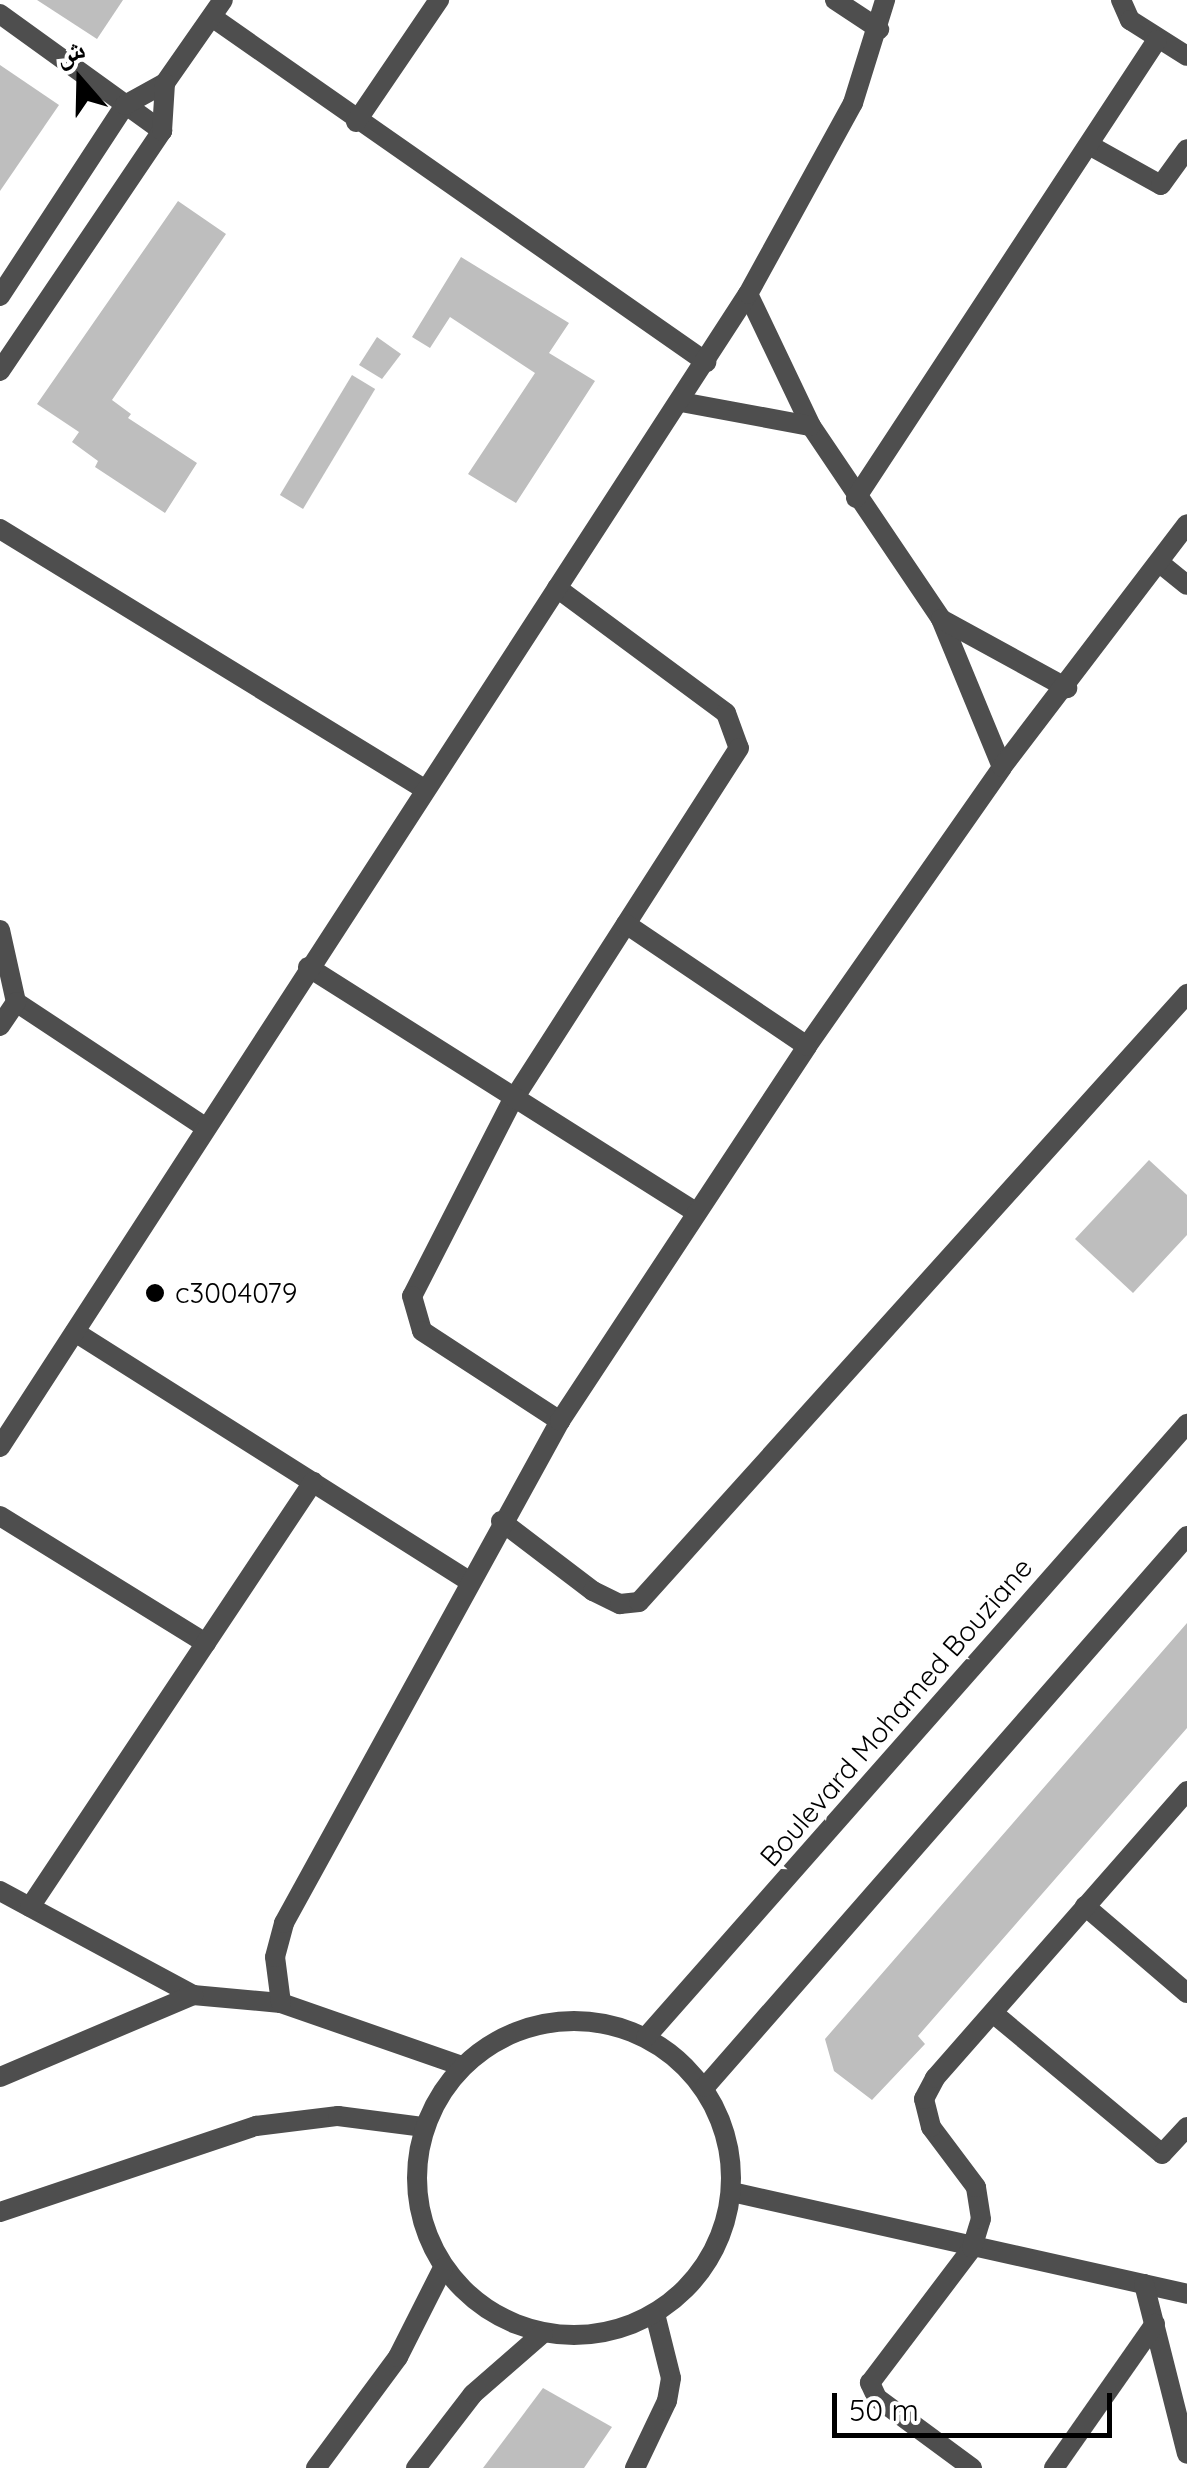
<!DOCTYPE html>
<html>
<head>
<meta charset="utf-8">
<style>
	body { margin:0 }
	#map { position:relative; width:1187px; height:2468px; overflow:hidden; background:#fff; font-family:Quicksand,"Noto Naskh Arabic",sans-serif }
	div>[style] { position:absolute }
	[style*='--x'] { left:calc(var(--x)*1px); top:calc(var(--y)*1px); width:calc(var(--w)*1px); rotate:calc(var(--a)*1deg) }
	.building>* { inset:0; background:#bebebe; transform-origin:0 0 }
	.minor>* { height:20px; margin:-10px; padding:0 10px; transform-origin:10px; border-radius:10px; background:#4e4e4e }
	.tertiary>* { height:20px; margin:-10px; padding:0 10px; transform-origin:10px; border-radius:10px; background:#4e4e4e }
	.tertiary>.ring { margin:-10px; padding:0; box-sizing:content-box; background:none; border:20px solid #4e4e4e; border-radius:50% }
	.dots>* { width:28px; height:28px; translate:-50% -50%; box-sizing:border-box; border:5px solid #fff; border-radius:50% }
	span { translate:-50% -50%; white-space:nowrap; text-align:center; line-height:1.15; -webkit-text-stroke:9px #fff; paint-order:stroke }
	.poi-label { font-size:28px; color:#000 }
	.left { translate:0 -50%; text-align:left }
	.street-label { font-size:28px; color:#000 }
	.north { position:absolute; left:30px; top:30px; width:100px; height:100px; -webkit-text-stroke:8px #fff; paint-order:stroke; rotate:340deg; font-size:28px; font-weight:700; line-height:40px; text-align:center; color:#000 }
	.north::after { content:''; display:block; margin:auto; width:35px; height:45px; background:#000; clip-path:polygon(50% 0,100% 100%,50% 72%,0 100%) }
	.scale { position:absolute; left:832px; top:2393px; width:280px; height:45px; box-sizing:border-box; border:5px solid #000; border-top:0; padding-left:12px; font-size:30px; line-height:35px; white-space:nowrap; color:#000; -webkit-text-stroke:8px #fff; paint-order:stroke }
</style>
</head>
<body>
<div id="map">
	<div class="building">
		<i style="clip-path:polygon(37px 0,123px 0,97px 39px)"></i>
		<i style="clip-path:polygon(0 65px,59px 105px,0 191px)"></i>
		<i style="clip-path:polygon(178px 201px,226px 234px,112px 400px,131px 414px,128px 418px,197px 463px,165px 513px,95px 467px,98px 461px,72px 442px,79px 432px,37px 404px)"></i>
		<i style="clip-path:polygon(461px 257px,569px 323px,549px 353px,595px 381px,516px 503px,468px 474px,535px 373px,450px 317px,430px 348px,412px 337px)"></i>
		<i style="clip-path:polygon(377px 337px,401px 354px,382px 379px,359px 365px)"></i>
		<i style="left:352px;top:375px;width:27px;height:140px;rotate:31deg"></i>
		<i style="clip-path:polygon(1149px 1160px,1187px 1195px,1187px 1235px,1133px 1293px,1075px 1239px)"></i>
		<i style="clip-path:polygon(1187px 1623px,1187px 1728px,918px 2036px,925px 2044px,872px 2100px,834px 2071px,825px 2039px)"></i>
		<i style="clip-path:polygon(543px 2388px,612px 2427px,584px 2468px,483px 2468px)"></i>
	</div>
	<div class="minor">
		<i style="--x:835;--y:0;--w:53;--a:33.4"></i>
		<i style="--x:1121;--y:0;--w:22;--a:66"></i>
		<i style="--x:1130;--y:20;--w:67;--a:32.3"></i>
		<i style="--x:0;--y:14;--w:200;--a:35.8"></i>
		<i style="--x:212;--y:17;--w:603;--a:34.93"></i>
		<i style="--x:356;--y:122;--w:148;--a:-55.8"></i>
		<i style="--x:1089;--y:145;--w:82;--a:29.1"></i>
		<i style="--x:1161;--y:185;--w:44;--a:-54.2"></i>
		<i style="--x:748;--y:294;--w:146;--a:64.5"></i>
		<i style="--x:811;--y:426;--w:233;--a:56"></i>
		<i style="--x:941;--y:619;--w:160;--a:67.6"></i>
		<i style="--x:0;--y:296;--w:228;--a:-56.8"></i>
		<i style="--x:125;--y:105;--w:46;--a:-28.8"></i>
		<i style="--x:165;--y:83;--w:101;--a:-55.1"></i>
		<i style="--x:0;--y:371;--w:290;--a:-56"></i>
		<i style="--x:162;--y:131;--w:48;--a:-86.4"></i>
		<i style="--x:681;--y:402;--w:132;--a:10.5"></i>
		<i style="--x:856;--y:498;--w:548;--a:-56.69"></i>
		<i style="--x:0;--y:529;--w:498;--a:31.5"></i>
		<i style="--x:1161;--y:564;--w:33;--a:39"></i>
		<i style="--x:557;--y:588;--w:210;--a:36.5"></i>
		<i style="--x:726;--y:713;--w:37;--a:70"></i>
		<i style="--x:739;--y:748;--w:420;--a:122.7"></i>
		<i style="--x:512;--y:1101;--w:219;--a:117.1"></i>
		<i style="--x:412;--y:1296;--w:36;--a:74"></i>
		<i style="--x:422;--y:1331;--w:165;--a:33.1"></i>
		<i style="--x:941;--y:619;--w:144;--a:28.7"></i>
		<i style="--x:626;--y:924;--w:218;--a:34"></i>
		<i style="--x:0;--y:930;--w:74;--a:77.5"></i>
		<i style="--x:16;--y:1002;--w:224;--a:33.5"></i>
		<i style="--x:308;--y:967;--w:459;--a:32.3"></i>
		<i style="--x:0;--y:1026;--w:29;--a:-56"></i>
		<i style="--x:75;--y:1332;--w:466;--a:32.3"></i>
		<i style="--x:0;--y:1447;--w:1374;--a:-57.03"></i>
		<i style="--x:748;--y:294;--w:218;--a:-61.2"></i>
		<i style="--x:853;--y:103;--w:108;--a:-72.7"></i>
		<i style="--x:0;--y:1516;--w:242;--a:31.7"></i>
		<i style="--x:501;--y:1521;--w:116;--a:37.3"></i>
		<i style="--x:593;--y:1591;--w:30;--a:26"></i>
		<i style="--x:620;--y:1604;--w:19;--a:-6"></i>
		<i style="--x:639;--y:1602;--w:819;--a:-47.97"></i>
		<i style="--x:0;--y:1891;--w:219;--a:28.3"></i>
		<i style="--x:193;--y:1995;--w:88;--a:5.2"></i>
		<i style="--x:281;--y:2003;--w:192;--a:19.2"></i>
		<i style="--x:1085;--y:1906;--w:134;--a:40.5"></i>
		<i style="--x:30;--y:1907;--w:511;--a:-56.34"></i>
		<i style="--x:281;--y:2003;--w:46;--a:-97.4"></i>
		<i style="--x:275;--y:1957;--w:35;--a:-75"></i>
		<i style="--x:284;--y:1923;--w:573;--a:-61.2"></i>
		<i style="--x:560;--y:1421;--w:449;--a:-56.6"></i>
		<i style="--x:807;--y:1046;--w:340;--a:-55"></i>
		<i style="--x:1002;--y:767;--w:305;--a:-52.7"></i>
		<i style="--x:993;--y:2013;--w:220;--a:39.8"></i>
		<i style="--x:1162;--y:2154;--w:37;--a:-47"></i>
		<i style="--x:0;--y:2077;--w:210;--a:-23"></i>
		<i style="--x:732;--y:2192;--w:466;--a:12.6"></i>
		<i style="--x:0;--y:2212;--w:270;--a:-18.6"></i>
		<i style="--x:256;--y:2126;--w:83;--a:-7"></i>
		<i style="--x:338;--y:2116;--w:87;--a:7.3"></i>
		<i style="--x:1144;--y:2284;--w:175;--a:75.8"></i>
		<i style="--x:635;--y:2468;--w:74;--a:-64.5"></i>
		<i style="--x:667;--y:2401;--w:23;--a:-80"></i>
		<i style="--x:671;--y:2378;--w:66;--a:-104"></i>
		<i style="--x:972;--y:2468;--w:118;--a:-143.6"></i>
		<i style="--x:877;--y:2398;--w:17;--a:-115"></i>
		<i style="--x:870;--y:2383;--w:169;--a:-52.9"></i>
		<i style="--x:972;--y:2248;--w:30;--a:-73"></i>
		<i style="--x:981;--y:2219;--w:32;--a:-99"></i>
		<i style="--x:976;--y:2187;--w:75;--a:-126.9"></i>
		<i style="--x:931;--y:2127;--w:29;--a:-104"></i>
		<i style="--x:924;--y:2099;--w:24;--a:-62"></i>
		<i style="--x:935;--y:2078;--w:382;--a:-48.7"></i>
		<i style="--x:1054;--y:2468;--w:176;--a:-55"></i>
	</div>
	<div class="tertiary">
		<i class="ring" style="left:417px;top:2021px;width:294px;height:294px"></i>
		<i style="--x:646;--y:2037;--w:818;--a:-48.57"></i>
		<i style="--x:705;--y:2087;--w:732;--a:-48.82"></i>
		<i style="--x:316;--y:2468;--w:138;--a:-53.5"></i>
		<i style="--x:398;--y:2357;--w:100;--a:-63.2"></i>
		<i style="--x:416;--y:2468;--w:93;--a:-52.4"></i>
		<i style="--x:473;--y:2394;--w:93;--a:-41.1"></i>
	</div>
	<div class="dots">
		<i style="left:155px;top:1293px;background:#000"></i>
	</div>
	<div class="poi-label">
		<span class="left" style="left:175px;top:1293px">c3004079</span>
	</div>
	<div class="street-label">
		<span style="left:896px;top:1712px;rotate:-49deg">Boulevard Mohamed Bouziane</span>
	</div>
	<div class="north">ش</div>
	<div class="scale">50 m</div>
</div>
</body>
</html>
